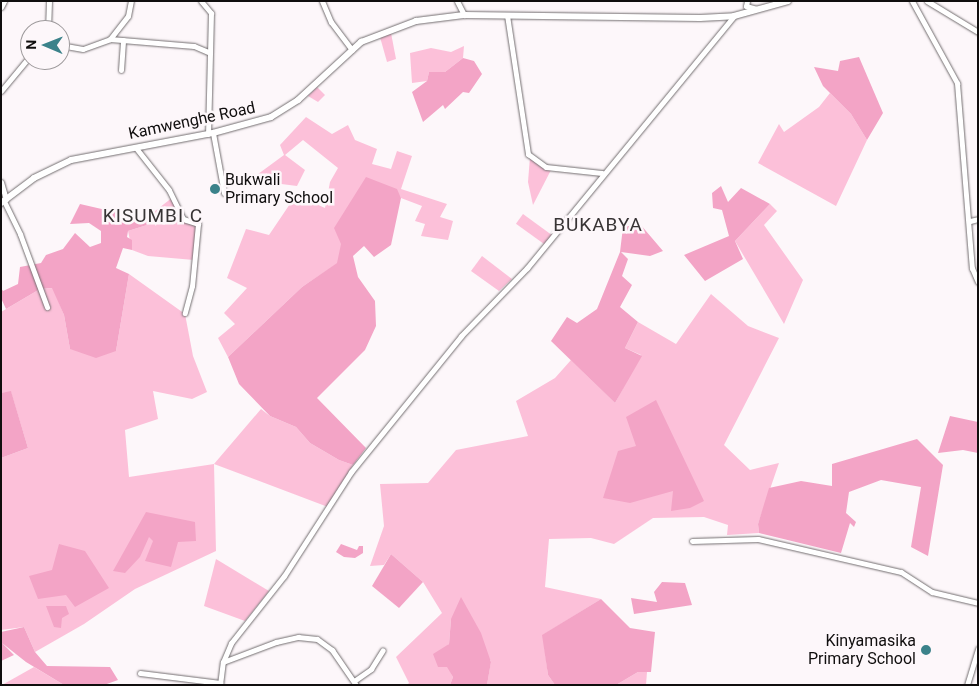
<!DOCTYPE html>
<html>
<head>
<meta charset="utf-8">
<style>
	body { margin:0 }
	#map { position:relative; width:979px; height:686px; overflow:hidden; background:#fdf7fa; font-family:Roboto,sans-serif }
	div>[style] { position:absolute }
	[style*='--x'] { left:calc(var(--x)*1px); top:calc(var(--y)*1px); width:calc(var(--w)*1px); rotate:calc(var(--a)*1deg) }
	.green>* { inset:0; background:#fcc0d9; transform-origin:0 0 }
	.forest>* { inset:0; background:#f3a4c6 }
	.roads { filter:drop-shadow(0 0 1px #736e70) drop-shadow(0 0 1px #736e70) }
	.minor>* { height:5px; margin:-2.5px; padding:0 2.5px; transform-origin:2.5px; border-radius:2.5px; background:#fff }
	.major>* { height:6px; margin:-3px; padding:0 3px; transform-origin:3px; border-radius:3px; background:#fff }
	.dots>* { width:14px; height:14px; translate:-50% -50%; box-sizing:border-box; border:2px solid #fdf7fa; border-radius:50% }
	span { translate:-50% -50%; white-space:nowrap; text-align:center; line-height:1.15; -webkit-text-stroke:5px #fdf7fa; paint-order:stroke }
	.street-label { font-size:16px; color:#100e0e }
	.poi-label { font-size:16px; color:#100e0e }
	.left { translate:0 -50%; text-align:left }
	.right { translate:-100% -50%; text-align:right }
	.quarter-label { font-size:19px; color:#383435; letter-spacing:1px }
	.frame { position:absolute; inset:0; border:2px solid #100e0e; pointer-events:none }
	.north { position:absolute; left:20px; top:20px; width:50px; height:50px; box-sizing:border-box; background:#fdf7fa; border:1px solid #9e9a9c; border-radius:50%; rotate:271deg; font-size:14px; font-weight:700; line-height:20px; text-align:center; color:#100e0e }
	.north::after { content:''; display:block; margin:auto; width:18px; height:22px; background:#3b828a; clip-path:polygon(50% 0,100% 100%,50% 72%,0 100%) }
</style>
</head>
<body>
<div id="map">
	<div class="green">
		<i style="clip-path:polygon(391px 33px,396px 59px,387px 62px,380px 37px)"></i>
		<i style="clip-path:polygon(464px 46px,463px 58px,445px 72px,429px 72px,427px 81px,412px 83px,410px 53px,431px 48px,451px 52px)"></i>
		<i style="clip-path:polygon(317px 87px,325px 95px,318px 102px,308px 96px)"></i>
		<i style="clip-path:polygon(830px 93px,851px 114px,867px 140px,836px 206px,758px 163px,779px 124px,784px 132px,819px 107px)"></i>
		<i style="clip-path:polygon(306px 117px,332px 134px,348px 125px,355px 140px,377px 149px,372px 164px,391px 169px,397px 151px,412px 156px,401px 189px,447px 204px,440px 217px,453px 221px,448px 240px,421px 236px,425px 224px,415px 221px,422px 206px,401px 198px,396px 189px,342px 244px,338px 263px,302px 287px,228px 357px,218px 338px,235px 324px,224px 313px,247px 288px,227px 278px,246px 229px,269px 235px,296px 195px,325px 208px,330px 182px,338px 168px,303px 140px,285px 155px,305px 170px,297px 186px,250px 180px,284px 155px,280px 145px)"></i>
		<i style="clip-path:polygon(530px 157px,551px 170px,533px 205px,528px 182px)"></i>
		<i style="clip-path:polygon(173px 197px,184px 222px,197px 222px,194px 260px,148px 256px,132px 250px,128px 231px,147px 225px,145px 219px)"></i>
		<i style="clip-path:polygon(770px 204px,777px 211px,764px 225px,803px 280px,784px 324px,735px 241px)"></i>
		<i style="left:523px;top:214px;width:36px;height:12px;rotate:36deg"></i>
		<i style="clip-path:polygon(482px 256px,512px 279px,499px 291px,471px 271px)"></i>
		<i style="clip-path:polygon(129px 274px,185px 314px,193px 356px,207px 392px,192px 399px,153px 391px,158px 419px,125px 430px,129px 477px,214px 464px,261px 409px,270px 416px,296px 427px,310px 443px,339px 460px,353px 465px,328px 507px,214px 464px,216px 551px,135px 589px,84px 624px,35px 652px,24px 627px,1px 630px,1px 458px,28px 448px,11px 392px,1px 393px,1px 312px,40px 289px,53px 288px,64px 315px,70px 349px,116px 351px)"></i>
		<i style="clip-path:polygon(711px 294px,748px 326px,779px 338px,724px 445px,750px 470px,779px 463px,758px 524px,759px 533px,727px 535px,728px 525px,704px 517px,653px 518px,614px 544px,591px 538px,549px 539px,545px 587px,601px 599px,543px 635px,548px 675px,555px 685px,487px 685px,491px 661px,451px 619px,449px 644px,441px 652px,453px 677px,450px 685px,407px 685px,409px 683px,396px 657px,442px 613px,423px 582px,391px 554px,384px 565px,370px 566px,384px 526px,380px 484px,428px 483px,456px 450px,528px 436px,516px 401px,555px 378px,571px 360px,615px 403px,641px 355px,625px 348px,638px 322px,676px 344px)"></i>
		<i style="clip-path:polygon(216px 559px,269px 591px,245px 621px,204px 606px)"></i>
		<i style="clip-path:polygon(34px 667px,64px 685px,2px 685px)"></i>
		<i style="clip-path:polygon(638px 672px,647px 672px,646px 685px,616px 685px)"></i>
	</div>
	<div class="forest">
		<i style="clip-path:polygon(859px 57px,883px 113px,867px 140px,851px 114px,823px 86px,814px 67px,838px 71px,840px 61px)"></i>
		<i style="clip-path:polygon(463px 58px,474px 61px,482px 74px,469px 93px,463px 92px,445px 109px,443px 105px,423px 122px,412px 92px,427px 81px,429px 72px,445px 72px)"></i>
		<i style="clip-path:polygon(366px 177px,397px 189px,401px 198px,391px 245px,374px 257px,364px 246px,353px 256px,358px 277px,375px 301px,376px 326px,365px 350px,317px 398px,366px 448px,353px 465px,339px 460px,310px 443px,296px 427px,270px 416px,239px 384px,228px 357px,302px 287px,337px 263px,341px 244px,334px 228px)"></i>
		<i style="clip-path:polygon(721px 186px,728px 202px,741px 188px,770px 204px,735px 241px,743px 259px,705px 281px,684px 255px,729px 236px,722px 210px,713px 208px,712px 193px)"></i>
		<i style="clip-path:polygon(80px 204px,145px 219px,147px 225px,128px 231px,127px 237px,132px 240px,132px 250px,123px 248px,116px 268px,129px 274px,116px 351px,96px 358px,70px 349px,64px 315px,52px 288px,40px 289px,6px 309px,1px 298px,1px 288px,3px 291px,18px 284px,20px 267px,41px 263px,46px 255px,63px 249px,75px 233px,90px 247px,101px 243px,101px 231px,89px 223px,70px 224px)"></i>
		<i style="clip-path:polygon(640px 224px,663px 251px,650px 256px,621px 252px,628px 259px,622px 276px,632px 285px,620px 307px,638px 322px,625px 348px,642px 356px,615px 403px,551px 341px,567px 317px,577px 323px,597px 309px,620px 252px,623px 227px)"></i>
		<i style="clip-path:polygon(11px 391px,28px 448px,1px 458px,1px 393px)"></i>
		<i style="clip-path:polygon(656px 400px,704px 501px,690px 508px,671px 511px,673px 491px,630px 503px,603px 498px,618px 451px,636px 446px,626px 417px)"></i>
		<i style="clip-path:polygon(950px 416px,978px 422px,978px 453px,963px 450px,938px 453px)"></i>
		<i style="clip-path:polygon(917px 439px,943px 465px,928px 556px,911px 547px,921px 487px,881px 480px,849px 492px,846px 513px,856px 522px,854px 527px,850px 523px,841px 553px,759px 533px,758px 524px,769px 488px,801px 481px,832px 486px,832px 464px)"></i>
		<i style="clip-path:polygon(146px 512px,195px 522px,196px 541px,178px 542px,171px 567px,145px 561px,153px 541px,149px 537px,140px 557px,125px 573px,113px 571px)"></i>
		<i style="clip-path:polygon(59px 544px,85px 551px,109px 588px,75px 607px,66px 595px,38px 599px,29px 576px,52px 570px)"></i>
		<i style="clip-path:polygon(341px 544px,357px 550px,359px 546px,363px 546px,363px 553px,355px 558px,344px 557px,336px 552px)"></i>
		<i style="clip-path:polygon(391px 554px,423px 582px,399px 608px,372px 586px)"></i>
		<i style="clip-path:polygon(662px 582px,685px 583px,692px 605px,634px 614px,631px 598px,657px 602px,654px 592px)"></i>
		<i style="clip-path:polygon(461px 597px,481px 633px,491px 662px,487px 685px,450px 685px,453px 677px,447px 667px,438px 667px,433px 654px,449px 644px,451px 619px)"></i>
		<i style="clip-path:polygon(601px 599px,630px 628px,655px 632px,651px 672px,638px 672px,616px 685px,555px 685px,548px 675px,542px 635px)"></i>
		<i style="clip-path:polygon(46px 606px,66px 606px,69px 614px,62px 618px,61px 628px,54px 627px)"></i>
		<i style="clip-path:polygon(24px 627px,35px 652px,47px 666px,110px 667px,118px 680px,104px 685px,64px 685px,26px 662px,2px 643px,14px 655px,1px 661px,1px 632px)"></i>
	</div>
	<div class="roads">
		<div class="minor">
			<i style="--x:201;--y:1;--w:16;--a:50"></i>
			<i style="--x:211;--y:13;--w:121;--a:91.4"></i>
			<i style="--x:322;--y:1;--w:23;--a:67"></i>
			<i style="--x:331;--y:22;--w:35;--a:53"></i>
			<i style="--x:457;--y:1;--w:16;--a:63"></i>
			<i style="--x:747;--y:1;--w:5;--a:101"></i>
			<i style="--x:746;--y:6;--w:11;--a:15"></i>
			<i style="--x:912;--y:1;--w:94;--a:61.2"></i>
			<i style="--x:957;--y:83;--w:186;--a:85.4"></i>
			<i style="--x:972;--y:268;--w:15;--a:67"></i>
			<i style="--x:927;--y:1;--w:60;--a:31.3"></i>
			<i style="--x:1;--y:7;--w:7;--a:-63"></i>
			<i style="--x:507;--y:15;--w:141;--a:81.4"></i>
			<i style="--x:528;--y:154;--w:22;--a:36"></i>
			<i style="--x:546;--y:167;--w:56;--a:6.1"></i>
			<i style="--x:48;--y:30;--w:29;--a:-88"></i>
			<i style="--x:110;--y:39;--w:84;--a:4.8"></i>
			<i style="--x:194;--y:46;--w:15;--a:23"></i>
			<i style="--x:60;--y:45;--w:23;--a:10"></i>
			<i style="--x:83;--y:49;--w:29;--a:-20"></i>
			<i style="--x:110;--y:39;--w:29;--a:-52"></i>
			<i style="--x:128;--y:16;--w:15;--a:-79"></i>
			<i style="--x:121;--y:70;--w:30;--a:-86"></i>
			<i style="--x:1;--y:91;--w:45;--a:-50.4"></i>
			<i style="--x:213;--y:133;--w:61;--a:79.6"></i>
			<i style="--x:136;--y:148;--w:53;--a:51.8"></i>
			<i style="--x:169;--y:190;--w:32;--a:64"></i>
			<i style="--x:183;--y:219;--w:16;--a:18"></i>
			<i style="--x:198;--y:224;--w:62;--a:95.5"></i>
			<i style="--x:192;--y:286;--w:28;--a:105"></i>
			<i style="--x:1;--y:182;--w:18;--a:74"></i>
			<i style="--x:4;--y:201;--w:37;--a:64"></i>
			<i style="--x:20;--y:234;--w:78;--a:69.7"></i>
			<i style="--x:970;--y:221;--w:8;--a:-14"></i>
			<i style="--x:692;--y:541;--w:66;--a:-1.7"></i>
			<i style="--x:758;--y:539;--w:147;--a:13"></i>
			<i style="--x:901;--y:572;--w:37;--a:33"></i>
			<i style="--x:932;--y:592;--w:47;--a:13.4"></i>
			<i style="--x:223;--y:662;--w:57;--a:-20.7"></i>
			<i style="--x:276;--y:642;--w:23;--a:-13"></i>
			<i style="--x:298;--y:637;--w:19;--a:6"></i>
			<i style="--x:317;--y:639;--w:19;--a:36"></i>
			<i style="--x:332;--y:650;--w:42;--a:55.6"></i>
			<i style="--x:140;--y:673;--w:81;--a:7.1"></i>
			<i style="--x:354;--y:681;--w:21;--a:-35"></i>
			<i style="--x:371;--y:669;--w:22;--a:-58"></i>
			<i style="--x:220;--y:685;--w:23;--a:-83"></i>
			<i style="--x:223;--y:662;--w:21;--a:-67"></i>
			<i style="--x:231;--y:643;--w:85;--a:-51.7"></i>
			<i style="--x:284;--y:576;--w:124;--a:-57.2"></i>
			<i style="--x:351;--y:472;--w:175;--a:-51"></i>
			<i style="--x:461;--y:336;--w:95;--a:-45.9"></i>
			<i style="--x:527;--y:268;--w:326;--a:-50.6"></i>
			<i style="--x:967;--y:685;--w:38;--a:-73"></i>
		</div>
		<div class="major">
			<i style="--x:1;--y:203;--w:41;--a:-37.1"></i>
			<i style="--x:34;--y:178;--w:41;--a:-25.9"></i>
			<i style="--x:71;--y:160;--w:145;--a:-10.8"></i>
			<i style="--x:213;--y:133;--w:60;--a:-15.4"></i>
			<i style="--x:271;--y:117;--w:32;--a:-32"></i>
			<i style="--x:298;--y:100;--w:86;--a:-42.6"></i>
			<i style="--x:361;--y:42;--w:59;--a:-20.9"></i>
			<i style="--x:416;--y:21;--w:48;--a:-7.1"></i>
			<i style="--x:464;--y:15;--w:236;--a:0.7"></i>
			<i style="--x:700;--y:18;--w:34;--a:-3"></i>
			<i style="--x:734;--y:16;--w:56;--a:-15.5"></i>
		</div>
	</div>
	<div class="dots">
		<i style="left:215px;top:189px;background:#3b828a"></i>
		<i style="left:926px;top:650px;background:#3b828a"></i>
	</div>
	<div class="street-label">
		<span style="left:192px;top:121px;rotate:-12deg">Kamwenghe Road</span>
	</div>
	<div class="poi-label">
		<span class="left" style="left:225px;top:189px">Bukwali<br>Primary School</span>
		<span class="right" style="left:916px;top:650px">Kinyamasika<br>Primary School</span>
	</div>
	<div class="quarter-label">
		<span style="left:153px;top:216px">KISUMBI C</span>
		<span style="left:598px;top:225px">BUKABYA</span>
	</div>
	<div class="frame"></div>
	<div class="north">N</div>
</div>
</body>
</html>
